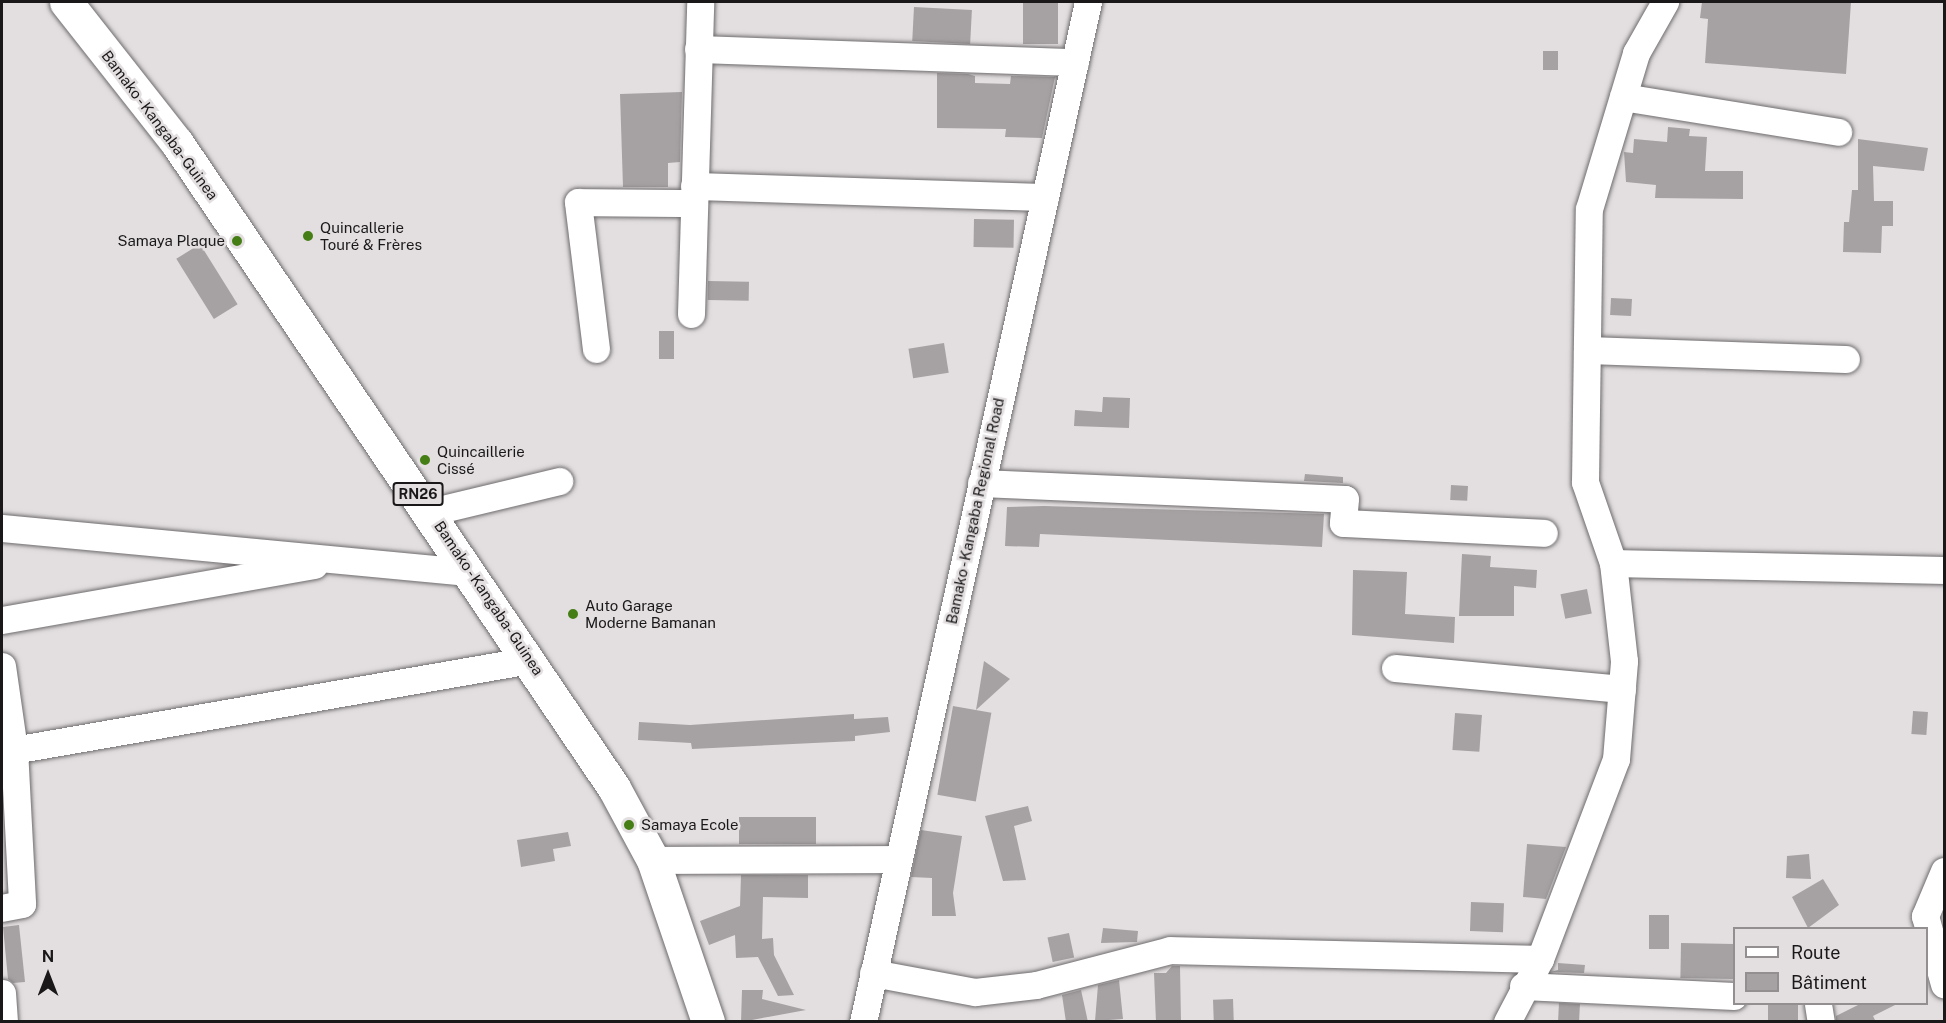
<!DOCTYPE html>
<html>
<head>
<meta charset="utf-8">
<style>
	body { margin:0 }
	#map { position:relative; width:1946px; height:1023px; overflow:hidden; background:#e3dfe0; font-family:"Public Sans",sans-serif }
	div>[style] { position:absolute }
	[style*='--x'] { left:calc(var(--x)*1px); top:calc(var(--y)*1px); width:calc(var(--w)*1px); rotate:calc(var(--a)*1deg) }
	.building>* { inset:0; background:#a6a2a3; transform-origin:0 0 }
	.roads { filter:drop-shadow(0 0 2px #6f6c6d) drop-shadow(0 0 2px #6f6c6d) }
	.minor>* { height:27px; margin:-13.5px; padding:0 13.5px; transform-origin:13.5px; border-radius:13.5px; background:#fff }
	.major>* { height:33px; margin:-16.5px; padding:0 16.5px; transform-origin:16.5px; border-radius:16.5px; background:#fff }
	.dots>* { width:16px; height:16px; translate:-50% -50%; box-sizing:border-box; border:3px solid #e3dfe0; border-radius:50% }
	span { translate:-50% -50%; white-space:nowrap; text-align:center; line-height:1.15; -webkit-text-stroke:5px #e3dfe0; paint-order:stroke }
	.shield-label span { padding:2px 4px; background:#e3dfe0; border:2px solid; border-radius:4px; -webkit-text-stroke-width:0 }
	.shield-label { font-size:14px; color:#1a1819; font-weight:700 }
	.street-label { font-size:15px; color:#1a1819 }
	.poi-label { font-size:15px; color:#1a1819 }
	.left { translate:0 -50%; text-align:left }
	.right { translate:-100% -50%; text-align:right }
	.frame { position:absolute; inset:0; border:3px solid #1a1819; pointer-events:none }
	.legend { position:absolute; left:1733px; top:927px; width:195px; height:78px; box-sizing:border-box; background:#e3dfe0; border:2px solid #938f90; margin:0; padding:8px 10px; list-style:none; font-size:18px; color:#1a1819 }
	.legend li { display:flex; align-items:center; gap:12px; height:30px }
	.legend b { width:30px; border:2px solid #938f90 }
	.north { position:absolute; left:18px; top:945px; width:60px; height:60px; -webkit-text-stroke:4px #e3dfe0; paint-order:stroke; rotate:0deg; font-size:16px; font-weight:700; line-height:24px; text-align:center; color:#1a1819 }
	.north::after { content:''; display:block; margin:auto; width:21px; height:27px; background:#1a1819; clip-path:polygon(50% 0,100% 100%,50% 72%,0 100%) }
</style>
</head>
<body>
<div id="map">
	<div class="building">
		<i style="left:1023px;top:2px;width:35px;height:42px"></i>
		<i style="clip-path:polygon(1702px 2px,1851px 2px,1846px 74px,1705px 63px,1708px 19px,1700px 18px)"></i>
		<i style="left:914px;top:7px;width:58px;height:34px;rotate:3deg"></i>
		<i style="left:1543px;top:51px;width:15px;height:19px"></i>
		<i style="clip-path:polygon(937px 73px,968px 74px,975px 76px,975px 83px,1010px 84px,1011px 76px,1055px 77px,1042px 138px,1005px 137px,1006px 129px,937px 128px)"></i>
		<i style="clip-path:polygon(682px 92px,680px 162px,668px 163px,668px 187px,623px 187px,620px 94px)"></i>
		<i style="clip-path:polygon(1668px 127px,1690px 129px,1689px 136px,1707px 137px,1705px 171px,1743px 171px,1743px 199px,1655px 198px,1656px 185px,1626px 182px,1624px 152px,1633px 153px,1634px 139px,1667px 142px)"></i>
		<i style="clip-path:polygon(1858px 139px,1928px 148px,1924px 171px,1873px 166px,1874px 201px,1893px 201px,1893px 226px,1882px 226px,1881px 253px,1843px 252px,1844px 222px,1849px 222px,1852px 190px,1858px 190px)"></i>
		<i style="left:974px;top:219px;width:40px;height:28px;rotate:1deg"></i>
		<i style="left:200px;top:244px;width:71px;height:28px;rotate:58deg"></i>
		<i style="left:708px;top:281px;width:41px;height:19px;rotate:1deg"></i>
		<i style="left:1611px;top:298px;width:21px;height:17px;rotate:3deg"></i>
		<i style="left:659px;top:331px;width:15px;height:28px"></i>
		<i style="left:944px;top:343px;width:30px;height:36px;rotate:81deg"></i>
		<i style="clip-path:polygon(1103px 397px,1130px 398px,1129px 428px,1074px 426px,1075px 410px,1102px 412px)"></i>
		<i style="clip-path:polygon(1305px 474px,1343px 477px,1343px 483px,1304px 481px)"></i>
		<i style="left:1451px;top:485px;width:17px;height:15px;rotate:3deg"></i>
		<i style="clip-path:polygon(1044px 506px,1324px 514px,1322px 547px,1040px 534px,1039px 547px,1005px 546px,1007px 507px)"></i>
		<i style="clip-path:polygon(1462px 554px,1491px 556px,1490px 567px,1537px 570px,1536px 588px,1514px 586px,1514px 616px,1459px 616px)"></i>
		<i style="clip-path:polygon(1353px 570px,1407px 572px,1405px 614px,1455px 617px,1454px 643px,1352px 635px)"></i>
		<i style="left:1587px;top:589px;width:25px;height:27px;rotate:79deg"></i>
		<i style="clip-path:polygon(984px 661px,1010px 679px,976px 710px)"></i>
		<i style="left:953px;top:706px;width:39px;height:90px;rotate:10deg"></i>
		<i style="left:1913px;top:711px;width:15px;height:23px;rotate:4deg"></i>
		<i style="left:1455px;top:713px;width:27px;height:37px;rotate:4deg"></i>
		<i style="clip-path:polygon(854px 714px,854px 719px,888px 717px,890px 732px,855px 736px,855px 741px,692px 749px,691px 743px,638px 740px,639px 722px,690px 725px)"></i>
		<i style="clip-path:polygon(1028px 806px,1032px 821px,1014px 826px,1026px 880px,1003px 881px,985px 816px)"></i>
		<i style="left:816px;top:817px;width:27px;height:77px;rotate:90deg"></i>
		<i style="clip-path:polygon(921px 830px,962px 836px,953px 893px,956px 916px,932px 916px,932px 878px,911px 877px)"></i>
		<i style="clip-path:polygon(568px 832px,571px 846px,553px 849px,555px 861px,521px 867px,517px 840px)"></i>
		<i style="clip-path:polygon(1527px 844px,1566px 847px,1546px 899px,1523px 897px)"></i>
		<i style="clip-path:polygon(1809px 854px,1811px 879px,1786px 878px,1787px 856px)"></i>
		<i style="clip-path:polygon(741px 875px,808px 875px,808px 898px,763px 897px,762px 939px,773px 938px,774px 955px,794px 995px,778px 996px,758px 957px,736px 958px,735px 935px,709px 945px,700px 921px,740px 906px)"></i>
		<i style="clip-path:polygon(1823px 879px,1839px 905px,1808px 928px,1792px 897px)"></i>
		<i style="left:1471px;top:902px;width:33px;height:29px;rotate:2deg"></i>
		<i style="left:1649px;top:915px;width:20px;height:34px"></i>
		<i style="clip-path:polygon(19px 925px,25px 982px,13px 983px,8px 979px,3px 927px)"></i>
		<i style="clip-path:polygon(1103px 928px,1138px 931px,1137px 942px,1101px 943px)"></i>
		<i style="left:1069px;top:933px;width:25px;height:22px;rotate:78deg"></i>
		<i style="left:1681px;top:943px;width:53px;height:35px;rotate:1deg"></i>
		<i style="clip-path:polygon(1558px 963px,1585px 965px,1584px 973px,1551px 972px,1558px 970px)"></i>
		<i style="clip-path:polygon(1172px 966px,1180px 966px,1181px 1022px,1156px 1022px,1154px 973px,1166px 973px)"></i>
		<i style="clip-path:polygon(1119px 980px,1123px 1019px,1095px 1021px,1098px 985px)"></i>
		<i style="clip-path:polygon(742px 990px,763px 990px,762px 999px,806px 1010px,741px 1022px)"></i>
		<i style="clip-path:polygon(1081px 990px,1088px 1022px,1066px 1022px,1062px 995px)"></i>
		<i style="left:1233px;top:999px;width:23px;height:20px;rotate:88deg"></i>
		<i style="left:1559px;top:1003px;width:21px;height:19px;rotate:3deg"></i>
		<i style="left:1768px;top:1004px;width:30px;height:18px"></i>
		<i style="clip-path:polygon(1860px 1004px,1897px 1004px,1873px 1016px,1876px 1022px,1836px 1022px,1836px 1016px)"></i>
	</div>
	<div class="roads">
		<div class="minor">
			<i style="--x:698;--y:49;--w:377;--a:2"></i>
			<i style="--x:1623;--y:97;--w:218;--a:9.2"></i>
			<i style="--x:694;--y:186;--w:351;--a:1.8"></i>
			<i style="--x:691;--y:314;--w:312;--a:-88.3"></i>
			<i style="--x:596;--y:349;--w:148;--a:-97"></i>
			<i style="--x:578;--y:202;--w:116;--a:0.5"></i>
			<i style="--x:1587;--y:350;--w:259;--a:2"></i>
			<i style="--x:981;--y:483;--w:364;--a:2.5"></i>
			<i style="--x:1345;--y:499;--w:24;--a:95"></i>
			<i style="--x:1343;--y:523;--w:201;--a:2.8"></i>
			<i style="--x:430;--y:512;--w:133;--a:-13.5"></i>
			<i style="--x:2;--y:528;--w:471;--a:5.4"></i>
			<i style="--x:1613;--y:563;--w:331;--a:1.2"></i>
			<i style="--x:2;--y:620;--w:317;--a:-10"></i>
			<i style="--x:2;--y:666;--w:84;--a:81.8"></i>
			<i style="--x:14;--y:749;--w:155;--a:87"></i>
			<i style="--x:22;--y:904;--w:20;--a:169"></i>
			<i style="--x:1395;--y:668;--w:228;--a:5.3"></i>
			<i style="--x:2;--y:752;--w:536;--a:-9.88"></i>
			<i style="--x:653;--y:860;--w:245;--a:-0.2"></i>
			<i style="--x:1944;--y:871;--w:49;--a:112.9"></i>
			<i style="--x:1925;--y:916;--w:71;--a:74.4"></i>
			<i style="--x:873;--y:973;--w:104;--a:10.6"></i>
			<i style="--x:975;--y:992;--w:61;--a:-6.5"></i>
			<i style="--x:1036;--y:985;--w:138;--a:-14.6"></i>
			<i style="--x:1170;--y:950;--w:370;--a:1.4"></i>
			<i style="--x:1523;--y:986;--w:211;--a:2.7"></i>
			<i style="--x:2;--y:993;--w:29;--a:86"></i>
			<i style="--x:1818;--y:1004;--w:18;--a:81"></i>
			<i style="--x:863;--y:1022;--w:1045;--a:-77.56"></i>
			<i style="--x:1507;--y:1022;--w:71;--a:-62.4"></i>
			<i style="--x:1540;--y:959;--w:214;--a:-69.2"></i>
			<i style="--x:1616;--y:759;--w:98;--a:-85.3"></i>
			<i style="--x:1624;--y:661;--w:99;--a:-96.4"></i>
			<i style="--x:1613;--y:563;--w:86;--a:-109.1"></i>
			<i style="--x:1585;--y:482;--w:273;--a:-89.2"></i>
			<i style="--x:1589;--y:209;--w:163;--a:-73.2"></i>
			<i style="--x:1636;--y:53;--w:59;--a:-60.4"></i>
		</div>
		<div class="major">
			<i style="--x:66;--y:2;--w:179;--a:51.8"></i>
			<i style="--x:177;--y:143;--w:779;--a:55.88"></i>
			<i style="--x:614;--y:788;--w:82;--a:61.6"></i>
			<i style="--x:653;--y:860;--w:171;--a:71.2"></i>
		</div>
	</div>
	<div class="dots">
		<i style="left:308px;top:236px;background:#467e16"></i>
		<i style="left:237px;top:241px;background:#467e16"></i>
		<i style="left:425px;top:460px;background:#467e16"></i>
		<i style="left:573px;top:614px;background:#467e16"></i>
		<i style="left:629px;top:825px;background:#467e16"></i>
	</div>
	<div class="shield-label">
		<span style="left:418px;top:494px">RN26</span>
	</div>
	<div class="street-label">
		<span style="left:160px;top:125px;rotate:53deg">Bamako - Kangaba- Guinea</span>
		<span style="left:975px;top:511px;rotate:-78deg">Bamako - Kangaba Regional Road</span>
		<span style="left:489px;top:598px;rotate:56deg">Bamako - Kangaba- Guinea</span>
	</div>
	<div class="poi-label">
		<span class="left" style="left:320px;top:236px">Quincallerie<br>Touré &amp; Frères</span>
		<span class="right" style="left:225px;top:241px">Samaya Plaque</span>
		<span class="left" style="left:437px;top:460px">Quincaillerie<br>Cissé</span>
		<span class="left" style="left:585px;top:614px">Auto Garage<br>Moderne Bamanan</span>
		<span class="left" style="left:641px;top:825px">Samaya Ecole</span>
	</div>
	<div class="frame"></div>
	<ul class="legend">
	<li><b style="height:8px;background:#fff"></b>Route</li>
	<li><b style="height:16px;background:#a6a2a3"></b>Bâtiment</li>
	</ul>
	<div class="north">N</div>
</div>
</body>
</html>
